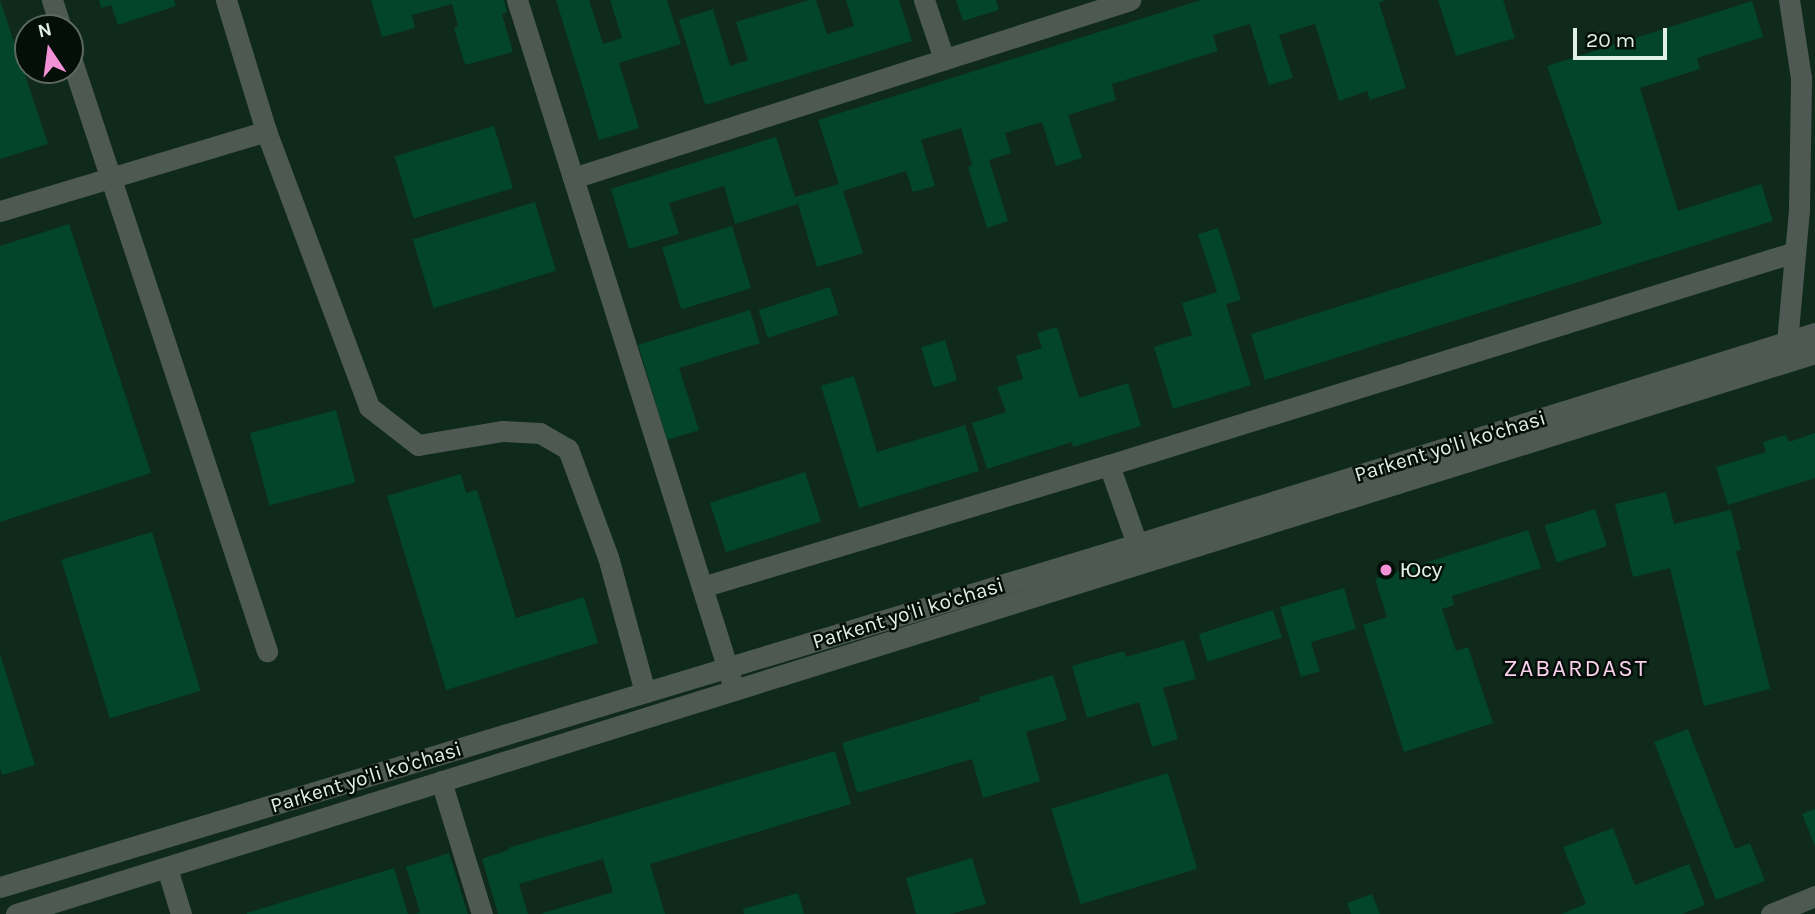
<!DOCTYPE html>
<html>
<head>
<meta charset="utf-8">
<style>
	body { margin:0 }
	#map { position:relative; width:1815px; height:914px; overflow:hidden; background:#0f291b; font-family:Karla,sans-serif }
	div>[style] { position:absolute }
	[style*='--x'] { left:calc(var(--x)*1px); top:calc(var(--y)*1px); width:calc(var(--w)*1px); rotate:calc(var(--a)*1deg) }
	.building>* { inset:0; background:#03452a; transform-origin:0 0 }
	.minor>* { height:21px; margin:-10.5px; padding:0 10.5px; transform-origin:10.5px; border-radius:10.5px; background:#4d5952 }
	.dots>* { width:19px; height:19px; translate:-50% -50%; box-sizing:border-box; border:4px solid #050f09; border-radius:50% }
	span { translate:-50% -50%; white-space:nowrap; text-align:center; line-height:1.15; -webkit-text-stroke:5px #050f09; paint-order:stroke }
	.street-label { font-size:21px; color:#e1f0e7 }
	.poi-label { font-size:21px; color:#e1f0e7 }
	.left { translate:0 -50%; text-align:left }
	.quarter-label { font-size:24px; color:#fcd1ed; letter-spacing:2px }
	.north { position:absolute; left:14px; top:14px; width:70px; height:70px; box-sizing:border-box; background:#050f09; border:2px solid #5d6962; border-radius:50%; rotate:347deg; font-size:19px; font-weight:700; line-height:28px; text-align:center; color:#e1f0e7 }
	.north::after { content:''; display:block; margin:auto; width:24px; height:32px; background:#f391d6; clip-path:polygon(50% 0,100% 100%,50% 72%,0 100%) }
	.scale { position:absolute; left:1573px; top:28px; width:94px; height:32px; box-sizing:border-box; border:4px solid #e1f0e7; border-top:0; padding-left:9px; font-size:21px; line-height:24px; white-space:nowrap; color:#e1f0e7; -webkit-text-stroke:5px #050f09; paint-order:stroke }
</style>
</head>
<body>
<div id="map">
	<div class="building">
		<i style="clip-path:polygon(0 0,48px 144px,0 159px)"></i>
		<i style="clip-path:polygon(99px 0,174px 0,176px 6px,118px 25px,111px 5px,101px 8px)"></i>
		<i style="clip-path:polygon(371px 0,504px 0,507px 12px,502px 14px,513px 52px,465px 65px,454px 28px,458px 26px,452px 4px,412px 15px,415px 28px,382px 37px)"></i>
		<i style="clip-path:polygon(556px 0,589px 0,603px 44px,622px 38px,610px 0,667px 0,681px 44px,619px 63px,639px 128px,599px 140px)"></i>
		<i style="clip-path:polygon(809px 0,816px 0,827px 34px,854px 26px,846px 0,899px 0,912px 41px,705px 105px,679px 20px,713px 9px,730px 66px,748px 60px,736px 22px)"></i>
		<i style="clip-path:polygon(956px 0,996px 0,999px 10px,963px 21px)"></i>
		<i style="clip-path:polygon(1201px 0,1386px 0,1379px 3px,1406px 88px,1370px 100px,1367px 91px,1339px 101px,1315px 24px,1279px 35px,1293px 78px,1269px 85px,1250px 24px,1213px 35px,1218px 51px,1112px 84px,1116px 100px,1068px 115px,1082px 158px,1056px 166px,1042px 122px,1005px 133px,1011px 153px,989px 160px,1008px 221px,987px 228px,968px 167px,972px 165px,961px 128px,921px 140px,935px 186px,913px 192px,906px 171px,843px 191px,863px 253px,817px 267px,798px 204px,735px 224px,724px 186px,669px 203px,679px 234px,629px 249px,611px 189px,776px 137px,795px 197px,839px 184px,818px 120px)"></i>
		<i style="clip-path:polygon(1438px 0,1503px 0,1515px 38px,1456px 56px)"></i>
		<i style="clip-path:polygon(1752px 1px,1763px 37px,1697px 58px,1700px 69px,1640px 88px,1678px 211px,1761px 184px,1773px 221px,1265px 380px,1251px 334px,1602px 224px,1547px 66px)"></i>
		<i style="left:494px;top:126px;width:65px;height:104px;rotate:73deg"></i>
		<i style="left:535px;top:202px;width:72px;height:128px;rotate:73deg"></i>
		<i style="clip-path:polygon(69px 224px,151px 473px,0 522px,0 246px)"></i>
		<i style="left:732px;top:226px;width:65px;height:73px;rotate:73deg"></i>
		<i style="clip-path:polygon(1218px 228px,1241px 300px,1226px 304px,1251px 385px,1173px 409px,1154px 347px,1192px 335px,1182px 303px,1217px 292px,1198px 234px)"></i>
		<i style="left:830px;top:287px;width:29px;height:75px;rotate:72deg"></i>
		<i style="clip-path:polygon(750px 310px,760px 343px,679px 368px,699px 430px,667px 440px,638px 345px)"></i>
		<i style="clip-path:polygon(1057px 327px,1079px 398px,1128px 383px,1141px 426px,1073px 447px,1072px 442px,987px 469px,972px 423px,1006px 412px,997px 387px,1023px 379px,1016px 356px,1042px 348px,1037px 333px)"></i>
		<i style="left:945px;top:340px;width:42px;height:25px;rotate:73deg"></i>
		<i style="clip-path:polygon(854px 376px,877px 452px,965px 425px,979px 471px,859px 508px,821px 386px)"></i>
		<i style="left:336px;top:410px;width:75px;height:89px;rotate:75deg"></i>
		<i style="clip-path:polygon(1815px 433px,1815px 478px,1728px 505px,1716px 467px,1766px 452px,1763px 442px,1786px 435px,1789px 442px)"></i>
		<i style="left:805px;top:472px;width:52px;height:100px;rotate:72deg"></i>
		<i style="clip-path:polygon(461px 474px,466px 493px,477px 490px,516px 618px,584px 597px,598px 643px,446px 690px,387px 496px)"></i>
		<i style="clip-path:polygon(1666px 492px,1674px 524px,1731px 510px,1741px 550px,1736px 551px,1770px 689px,1704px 706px,1670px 568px,1633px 577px,1615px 504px)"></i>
		<i style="left:1595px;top:509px;width:39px;height:53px;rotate:72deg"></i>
		<i style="clip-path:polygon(1528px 530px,1541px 568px,1452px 596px,1454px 605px,1442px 609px,1456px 651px,1468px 647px,1493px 723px,1404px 752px,1363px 625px,1387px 617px,1375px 579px)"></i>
		<i style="left:152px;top:532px;width:166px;height:95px;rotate:73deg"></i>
		<i style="clip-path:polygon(1344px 588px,1356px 629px,1311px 642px,1320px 671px,1301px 677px,1280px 607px)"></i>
		<i style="left:1273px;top:610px;width:29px;height:78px;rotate:72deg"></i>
		<i style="clip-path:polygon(1184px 640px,1196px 679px,1163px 688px,1178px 739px,1152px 747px,1139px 702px,1087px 718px,1072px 666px,1124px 651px,1126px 657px)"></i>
		<i style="clip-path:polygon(0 654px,35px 765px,2px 775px,0 769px)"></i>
		<i style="clip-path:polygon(1053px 675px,1067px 720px,1026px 732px,1040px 781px,983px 798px,972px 759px,857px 793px,842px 743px,980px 701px,979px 697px)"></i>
		<i style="clip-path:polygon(1688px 729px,1735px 849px,1750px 843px,1765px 881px,1716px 900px,1654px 742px)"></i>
		<i style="clip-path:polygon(835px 751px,851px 804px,650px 864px,665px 914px,540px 914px,613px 892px,603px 859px,519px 884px,528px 914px,498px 914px,482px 859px,509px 850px,508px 848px)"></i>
		<i style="left:1168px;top:773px;width:100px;height:122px;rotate:73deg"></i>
		<i style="clip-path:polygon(1815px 809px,1815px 846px,1802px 814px)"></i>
		<i style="clip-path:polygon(1613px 828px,1635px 885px,1689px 864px,1705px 905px,1682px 914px,1561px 914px,1586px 904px,1563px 847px)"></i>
		<i style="clip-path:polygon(449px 853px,468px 914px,415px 914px,420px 912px,406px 867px)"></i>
		<i style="clip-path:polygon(972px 858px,986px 904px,950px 914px,916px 914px,906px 878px)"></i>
		<i style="clip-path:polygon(394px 868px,408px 914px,247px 914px,247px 913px)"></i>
		<i style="clip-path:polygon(798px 893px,804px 914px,744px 914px,743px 909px)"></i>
		<i style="clip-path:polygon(1372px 894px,1380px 914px,1351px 914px,1347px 903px)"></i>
	</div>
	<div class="minor">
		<i style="--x:52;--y:0;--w:29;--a:72"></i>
		<i style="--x:226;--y:0;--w:137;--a:73"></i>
		<i style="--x:266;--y:131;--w:295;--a:69.5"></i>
		<i style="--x:369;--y:407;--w:62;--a:37.8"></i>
		<i style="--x:418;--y:445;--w:86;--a:-9.4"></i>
		<i style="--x:503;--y:431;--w:37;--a:3"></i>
		<i style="--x:540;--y:433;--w:32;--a:30"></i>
		<i style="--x:568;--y:449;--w:115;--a:69.7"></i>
		<i style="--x:608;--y:557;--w:140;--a:74.7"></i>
		<i style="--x:517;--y:0;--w:615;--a:72.51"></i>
		<i style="--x:702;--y:587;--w:425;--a:-16.7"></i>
		<i style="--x:1109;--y:465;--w:84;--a:70.5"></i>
		<i style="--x:924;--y:0;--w:62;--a:71.3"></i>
		<i style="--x:70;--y:55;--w:628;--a:71.71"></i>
		<i style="--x:573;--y:178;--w:585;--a:-17.72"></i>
		<i style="--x:0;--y:211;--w:278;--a:-16.7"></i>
		<i style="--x:1786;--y:353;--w:145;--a:-84.8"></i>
		<i style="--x:1799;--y:209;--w:131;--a:-89.1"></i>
		<i style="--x:1801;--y:78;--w:79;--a:-98.7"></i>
		<i style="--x:1109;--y:465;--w:718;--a:-17.25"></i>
		<i style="--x:702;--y:587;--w:96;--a:72.5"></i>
		<i style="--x:441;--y:781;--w:139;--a:72.9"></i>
		<i style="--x:167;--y:868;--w:48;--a:73.1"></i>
		<i style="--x:0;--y:887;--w:1188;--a:-16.79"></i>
		<i style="--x:1137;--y:544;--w:710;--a:-17.29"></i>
		<i style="--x:16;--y:914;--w:1884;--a:-17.32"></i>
		<i style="--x:1771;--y:914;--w:48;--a:-22.2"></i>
	</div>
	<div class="dots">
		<i style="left:1386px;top:570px;background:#f391d6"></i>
	</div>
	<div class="street-label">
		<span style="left:1450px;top:446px;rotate:-17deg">Parkent yo'li ko'chasi</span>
		<span style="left:908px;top:613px;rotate:-17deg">Parkent yo'li ko'chasi</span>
		<span style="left:366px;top:777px;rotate:-17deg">Parkent yo'li ko'chasi</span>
	</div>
	<div class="poi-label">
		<span class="left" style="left:1400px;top:570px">Юсу</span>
	</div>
	<div class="quarter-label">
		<span style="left:1576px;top:669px">ZABARDAST</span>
	</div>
	<div class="north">N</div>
	<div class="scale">20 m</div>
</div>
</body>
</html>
